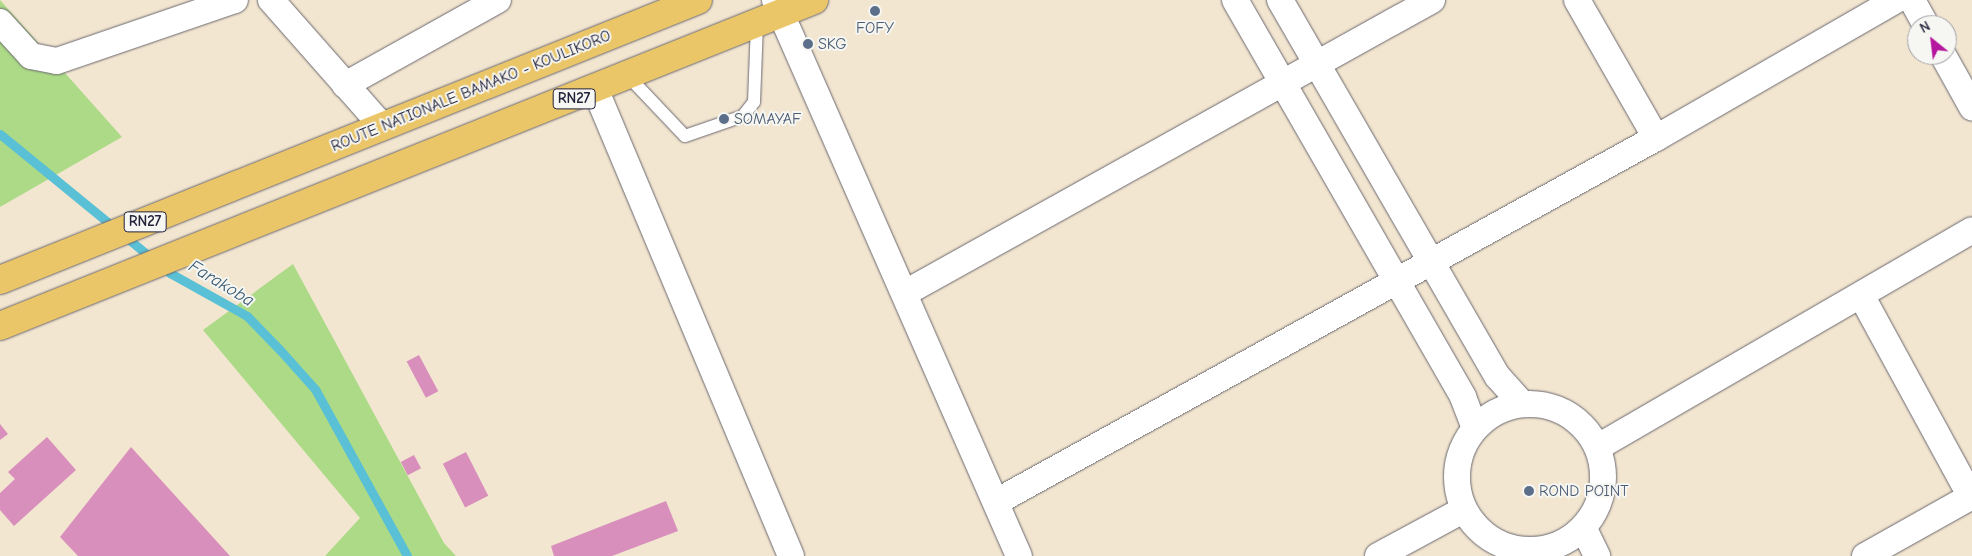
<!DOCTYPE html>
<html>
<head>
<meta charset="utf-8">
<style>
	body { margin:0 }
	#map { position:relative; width:1972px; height:556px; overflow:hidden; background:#f2e6d0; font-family:"Comic Neue",sans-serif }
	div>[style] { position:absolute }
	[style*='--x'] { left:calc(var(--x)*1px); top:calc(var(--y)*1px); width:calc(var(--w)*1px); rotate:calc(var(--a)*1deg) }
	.green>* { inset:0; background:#acda87 }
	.stream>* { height:9px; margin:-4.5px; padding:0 4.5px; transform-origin:4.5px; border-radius:4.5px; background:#59c0d6 }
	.building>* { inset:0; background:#d88fbc; transform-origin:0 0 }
	.roads { filter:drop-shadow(0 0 1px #6b676f) drop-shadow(0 0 1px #6b676f) }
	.lane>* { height:12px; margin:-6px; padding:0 6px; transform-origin:6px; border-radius:6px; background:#fff }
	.street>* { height:26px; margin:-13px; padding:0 13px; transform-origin:13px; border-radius:13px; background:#fff }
	.street>.ring { margin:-13px; padding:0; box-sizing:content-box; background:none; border:26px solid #fff; border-radius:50% }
	.primary>* { height:28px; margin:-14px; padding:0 14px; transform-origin:14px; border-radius:14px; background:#ebc669 }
	.dots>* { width:14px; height:14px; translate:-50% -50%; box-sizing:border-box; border:2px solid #f6f6f2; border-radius:50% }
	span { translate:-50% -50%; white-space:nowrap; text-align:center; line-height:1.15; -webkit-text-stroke:4px #f6f6f2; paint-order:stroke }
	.shield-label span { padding:1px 4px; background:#f6f6f2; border:1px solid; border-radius:4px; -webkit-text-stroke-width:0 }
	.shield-label { font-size:15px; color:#22223b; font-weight:700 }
	.service-label { font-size:16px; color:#4e5e75 }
	.left { translate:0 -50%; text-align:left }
	.street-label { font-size:16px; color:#22223b }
	.water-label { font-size:18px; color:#355971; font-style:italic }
	.north { position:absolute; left:1907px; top:15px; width:50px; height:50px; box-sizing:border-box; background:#f6f6f2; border:1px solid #a1a1a9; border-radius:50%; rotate:331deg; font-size:14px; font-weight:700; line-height:20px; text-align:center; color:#22223b }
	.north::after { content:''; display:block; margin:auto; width:18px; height:22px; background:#b5179e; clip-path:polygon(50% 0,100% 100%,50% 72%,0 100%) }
</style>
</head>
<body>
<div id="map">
	<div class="green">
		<i style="clip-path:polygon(0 0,122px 137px,0 207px)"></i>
		<i style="clip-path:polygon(293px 264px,444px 543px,456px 556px,325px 556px,360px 518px,203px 330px)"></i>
	</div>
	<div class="stream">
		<i style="--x:0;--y:134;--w:220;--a:39.3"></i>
		<i style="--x:170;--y:273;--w:88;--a:29.2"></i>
		<i style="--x:247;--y:316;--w:47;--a:45.9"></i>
		<i style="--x:280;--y:350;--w:52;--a:48.1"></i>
		<i style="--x:315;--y:389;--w:191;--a:61.1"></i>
	</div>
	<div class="building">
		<i style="left:419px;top:355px;width:41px;height:14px;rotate:62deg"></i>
		<i style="clip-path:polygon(0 424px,8px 434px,0 440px)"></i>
		<i style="clip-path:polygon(47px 437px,76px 470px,14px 526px,0 510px,0 493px,15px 479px,8px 472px)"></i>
		<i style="clip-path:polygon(131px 447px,230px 556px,78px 556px,60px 537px)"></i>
		<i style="left:466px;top:452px;width:49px;height:26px;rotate:63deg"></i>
		<i style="left:414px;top:455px;width:15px;height:15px;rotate:62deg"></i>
		<i style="clip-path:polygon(666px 501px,678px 531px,612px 556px,554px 556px,551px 546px)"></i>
	</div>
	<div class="roads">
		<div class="lane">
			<i style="--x:629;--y:77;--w:81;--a:46.5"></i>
			<i style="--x:685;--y:136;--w:61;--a:-19"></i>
			<i style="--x:743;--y:116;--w:18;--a:-52"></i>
			<i style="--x:754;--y:102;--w:78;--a:-87.8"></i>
		</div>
		<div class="street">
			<i style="--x:271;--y:0;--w:168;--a:48.6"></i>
			<i style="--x:775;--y:0;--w:607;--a:66.31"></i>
			<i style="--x:1235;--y:0;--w:458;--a:60.1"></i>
			<i style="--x:1463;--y:397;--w:33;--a:69"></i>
			<i style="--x:1280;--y:0;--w:435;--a:60"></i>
			<i style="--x:1498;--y:377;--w:36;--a:48"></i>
			<i style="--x:1577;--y:0;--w:159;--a:60.2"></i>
			<i style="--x:1912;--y:0;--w:29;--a:61"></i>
			<i style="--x:0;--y:22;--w:46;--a:47.6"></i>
			<i style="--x:31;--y:56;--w:26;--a:11"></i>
			<i style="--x:57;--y:61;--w:188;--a:-18.9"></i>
			<i style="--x:1943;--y:55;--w:60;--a:60.9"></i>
			<i style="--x:345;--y:85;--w:175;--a:-29.1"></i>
			<i style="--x:596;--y:91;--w:504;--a:67.25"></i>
			<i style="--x:905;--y:293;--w:603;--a:-29.07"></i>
			<i style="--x:1861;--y:295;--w:230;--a:61.4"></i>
			<i class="ring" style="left:1457px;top:404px;width:120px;height:120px"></i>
			<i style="--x:1598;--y:447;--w:432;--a:-30.1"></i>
			<i style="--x:996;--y:502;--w:754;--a:-28.88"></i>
			<i style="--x:1656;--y:138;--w:277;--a:-29.9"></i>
			<i style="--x:1584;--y:529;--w:30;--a:64"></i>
			<i style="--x:1378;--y:556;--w:97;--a:-28.4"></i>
			<i style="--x:1865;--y:556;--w:123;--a:-29.3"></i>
		</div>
		<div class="primary">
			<i style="--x:0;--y:280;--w:752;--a:-21.86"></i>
			<i style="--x:0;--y:326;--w:877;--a:-21.83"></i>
		</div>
	</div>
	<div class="dots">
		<i style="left:875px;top:11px;background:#5c6f8a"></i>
		<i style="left:808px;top:44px;background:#5c6f8a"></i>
		<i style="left:724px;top:119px;background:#5c6f8a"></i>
		<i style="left:1529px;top:491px;background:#5c6f8a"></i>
	</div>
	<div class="shield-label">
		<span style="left:574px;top:99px">RN27</span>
		<span style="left:145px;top:222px">RN27</span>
	</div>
	<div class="service-label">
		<span style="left:875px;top:28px">FOFY</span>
		<span class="left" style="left:818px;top:44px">SKG</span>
		<span class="left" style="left:734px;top:119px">SOMAYAF</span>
		<span class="left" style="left:1539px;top:491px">ROND POINT</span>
	</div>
	<div class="street-label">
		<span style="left:471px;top:91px;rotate:-22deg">ROUTE NATIONALE BAMAKO - KOULIKORO</span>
	</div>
	<div class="water-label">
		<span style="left:221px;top:284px;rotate:31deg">Farakoba</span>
	</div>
	<div class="north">N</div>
</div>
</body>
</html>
